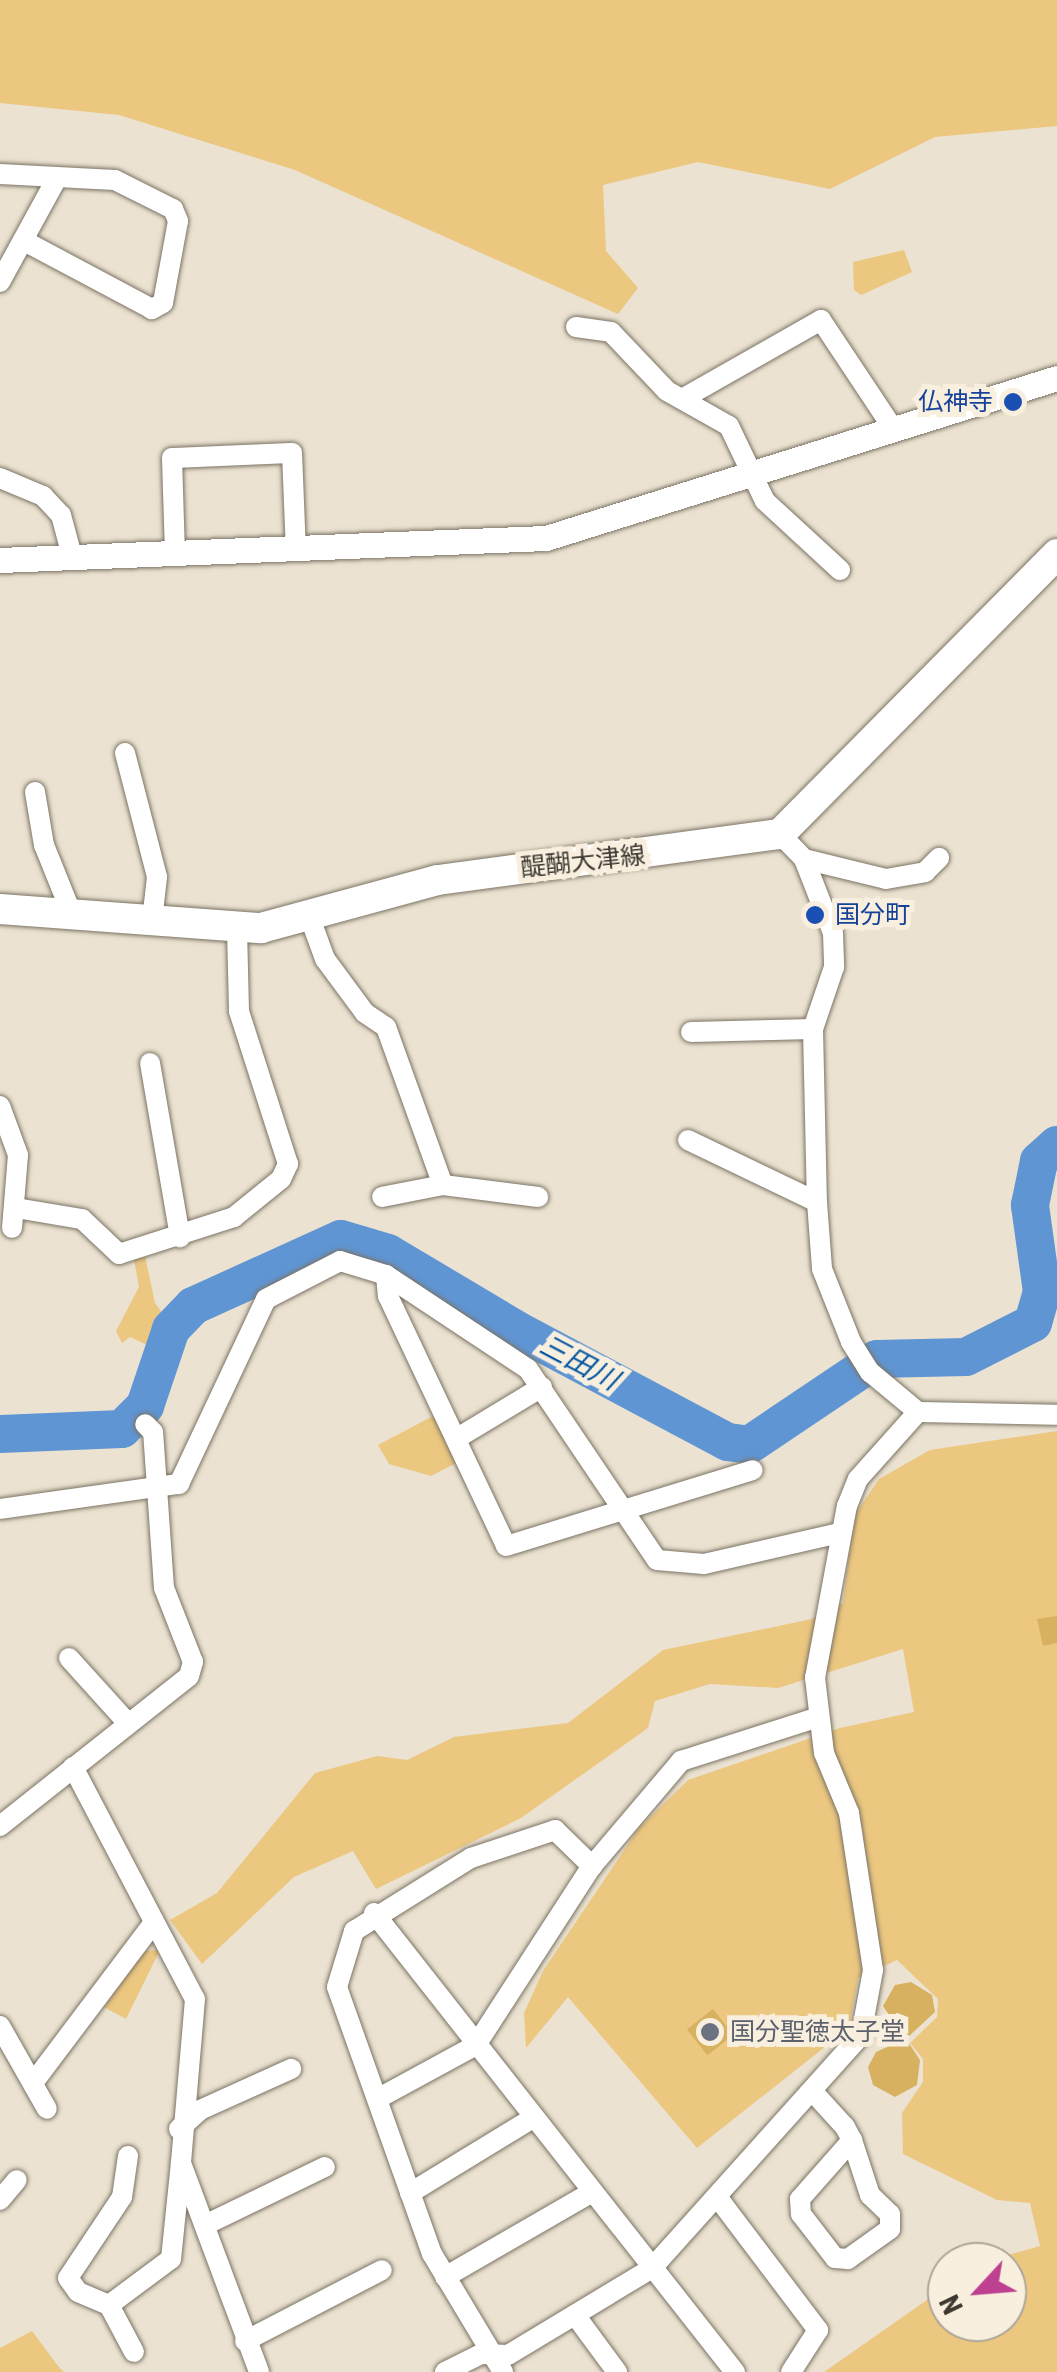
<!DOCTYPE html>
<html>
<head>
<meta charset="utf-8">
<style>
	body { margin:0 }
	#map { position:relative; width:1057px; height:2372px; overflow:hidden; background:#ebe2d1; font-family:"Roboto Condensed","Noto Sans JP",sans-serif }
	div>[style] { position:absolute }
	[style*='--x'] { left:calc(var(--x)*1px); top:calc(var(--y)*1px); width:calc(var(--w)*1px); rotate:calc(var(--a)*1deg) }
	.green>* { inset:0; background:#ebc780 }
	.river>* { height:38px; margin:-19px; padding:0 19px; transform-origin:19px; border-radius:19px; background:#6095d3 }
	.building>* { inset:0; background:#d8b160; transform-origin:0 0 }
	.roads { filter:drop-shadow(0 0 2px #7b7364) drop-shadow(0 0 2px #7b7364) }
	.minor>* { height:20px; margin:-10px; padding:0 10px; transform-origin:10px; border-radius:10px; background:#fff }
	.tertiary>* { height:25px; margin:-12.5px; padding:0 12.5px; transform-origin:12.5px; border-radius:12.5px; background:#fff }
	.secondary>* { height:30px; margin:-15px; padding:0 15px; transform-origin:15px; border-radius:15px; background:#fff }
	.dots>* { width:28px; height:28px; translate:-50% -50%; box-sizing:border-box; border:5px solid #f8efde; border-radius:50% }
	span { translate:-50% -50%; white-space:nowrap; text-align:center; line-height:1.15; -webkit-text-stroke:10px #f8efde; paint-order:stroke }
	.transit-label { font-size:25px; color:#164399 }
	.right { translate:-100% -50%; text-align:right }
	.left { translate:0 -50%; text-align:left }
	.street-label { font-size:25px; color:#3c3932 }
	.worship-label { font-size:25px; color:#5b616d }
	.water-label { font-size:28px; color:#0355a0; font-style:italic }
	.north { position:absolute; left:927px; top:2242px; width:100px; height:100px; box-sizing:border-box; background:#f8efde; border:2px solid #ada699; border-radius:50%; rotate:244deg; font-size:28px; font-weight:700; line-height:40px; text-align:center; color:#3c3932 }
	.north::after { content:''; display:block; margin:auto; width:35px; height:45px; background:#bd4190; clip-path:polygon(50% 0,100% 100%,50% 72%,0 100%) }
</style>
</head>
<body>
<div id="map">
	<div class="green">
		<i style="clip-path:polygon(0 0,1057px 0,1057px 126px,935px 137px,830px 189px,698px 162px,603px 185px,606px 251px,638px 288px,618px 314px,295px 170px,119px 115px,0 103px)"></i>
		<i style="clip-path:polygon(904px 250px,912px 272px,861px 295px,854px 290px,853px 262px)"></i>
		<i style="clip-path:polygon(145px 1256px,155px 1303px,169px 1322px,149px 1346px,130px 1337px,122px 1343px,116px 1331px,139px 1287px,134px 1259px)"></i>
		<i style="clip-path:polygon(435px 1415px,458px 1462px,431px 1476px,389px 1464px,378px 1445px)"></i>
		<i style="clip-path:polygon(1057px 1431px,1057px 2372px,824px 2372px,947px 2286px,947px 2322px,1007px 2322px,1007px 2262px,983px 2262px,1040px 2246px,1030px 2203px,997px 2200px,903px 2154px,902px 2113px,923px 2082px,923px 2059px,910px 2043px,937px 2017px,938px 1999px,897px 1960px,858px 1978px,849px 2028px,697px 2148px,568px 1997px,526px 2048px,524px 2013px,543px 1971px,639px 1828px,688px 1780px,840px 1728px,914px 1712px,903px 1649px,778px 1688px,710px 1684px,655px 1701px,648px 1728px,521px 1818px,376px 1889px,353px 1851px,294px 1877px,202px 1964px,170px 1920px,217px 1893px,315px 1773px,377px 1756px,407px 1760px,454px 1737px,568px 1723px,663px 1650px,812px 1619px,843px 1603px,854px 1516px,879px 1479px,930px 1450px)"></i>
		<i style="clip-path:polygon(160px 1950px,126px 2019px,104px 2007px,143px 1951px)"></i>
		<i style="clip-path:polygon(32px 2331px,58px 2366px,64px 2372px,0 2372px,0 2348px)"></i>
	</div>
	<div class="river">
		<i style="--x:0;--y:1434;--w:122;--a:-2.3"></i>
		<i style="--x:122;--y:1429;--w:33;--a:-45"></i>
		<i style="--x:145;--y:1406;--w:81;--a:-71.3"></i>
		<i style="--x:171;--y:1329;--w:32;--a:-46"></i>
		<i style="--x:193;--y:1306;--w:162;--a:-24.4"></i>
		<i style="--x:341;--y:1239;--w:49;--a:16.6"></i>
		<i style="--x:388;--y:1253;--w:150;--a:30.8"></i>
		<i style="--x:517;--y:1330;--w:239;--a:28"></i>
		<i style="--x:728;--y:1442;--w:21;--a:8"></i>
		<i style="--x:749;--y:1445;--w:154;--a:-33.9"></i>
		<i style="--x:877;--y:1359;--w:89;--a:-1.3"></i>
		<i style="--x:966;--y:1357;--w:75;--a:-26.9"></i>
		<i style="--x:1033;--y:1323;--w:32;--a:-74"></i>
		<i style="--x:1042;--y:1292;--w:88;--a:-97.9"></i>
		<i style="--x:1030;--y:1205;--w:45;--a:-78.4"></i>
		<i style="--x:1039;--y:1161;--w:24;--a:-42"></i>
	</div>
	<div class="building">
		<i style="clip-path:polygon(1057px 1616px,1057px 1643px,1043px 1646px,1037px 1619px)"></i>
		<i style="clip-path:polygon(911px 1982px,932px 1995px,935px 2012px,906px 2039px,920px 2060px,917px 2085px,895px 2097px,873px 2085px,868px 2067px,876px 2052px,905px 2039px,883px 2006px,895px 1985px)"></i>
		<i style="left:713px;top:2009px;width:33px;height:33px;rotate:52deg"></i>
	</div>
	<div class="roads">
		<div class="minor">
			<i style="--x:0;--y:174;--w:115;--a:3"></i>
			<i style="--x:115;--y:180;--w:65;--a:26.6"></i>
			<i style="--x:173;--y:209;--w:13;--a:67"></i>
			<i style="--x:178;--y:221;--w:83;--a:100.4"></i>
			<i style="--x:163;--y:303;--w:13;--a:151"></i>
			<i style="--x:152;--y:309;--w:145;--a:-152"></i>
			<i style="--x:0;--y:282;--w:119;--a:-61.3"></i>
			<i style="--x:576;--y:327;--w:35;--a:8"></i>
			<i style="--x:611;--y:332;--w:81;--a:46.5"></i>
			<i style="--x:667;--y:391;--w:71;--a:29.4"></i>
			<i style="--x:729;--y:426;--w:83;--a:64.4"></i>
			<i style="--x:765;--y:501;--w:102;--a:42.6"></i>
			<i style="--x:682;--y:399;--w:160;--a:-29.6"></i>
			<i style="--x:821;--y:320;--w:132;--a:56.4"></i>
			<i style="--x:0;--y:478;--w:47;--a:22.7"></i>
			<i style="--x:43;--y:496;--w:26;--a:47"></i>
			<i style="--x:61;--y:515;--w:42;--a:75"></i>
			<i style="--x:175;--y:554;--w:96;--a:-91.8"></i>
			<i style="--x:172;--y:458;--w:120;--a:-2.4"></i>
			<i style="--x:292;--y:453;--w:98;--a:87.7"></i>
			<i style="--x:125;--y:753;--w:128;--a:75.5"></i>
			<i style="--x:157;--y:877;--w:44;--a:96.5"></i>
			<i style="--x:35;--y:792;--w:54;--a:80.4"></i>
			<i style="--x:44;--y:845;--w:72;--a:68.1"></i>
			<i style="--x:780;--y:834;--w:35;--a:46"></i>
			<i style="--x:804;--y:859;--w:79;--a:68.6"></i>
			<i style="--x:833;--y:933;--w:34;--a:88"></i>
			<i style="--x:834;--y:967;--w:65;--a:108.7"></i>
			<i style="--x:813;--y:1029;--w:173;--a:88.7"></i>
			<i style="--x:817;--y:1202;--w:67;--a:85.7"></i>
			<i style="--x:822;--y:1269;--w:79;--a:68.3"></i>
			<i style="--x:851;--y:1342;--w:36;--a:58"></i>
			<i style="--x:870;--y:1372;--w:62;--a:39.8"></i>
			<i style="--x:918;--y:1412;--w:139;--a:1.2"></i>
			<i style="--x:804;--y:859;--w:84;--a:13.7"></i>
			<i style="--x:886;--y:879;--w:40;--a:-10"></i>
			<i style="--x:925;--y:872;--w:20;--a:-45"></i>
			<i style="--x:310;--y:918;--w:44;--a:69.9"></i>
			<i style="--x:325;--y:959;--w:67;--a:53.5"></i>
			<i style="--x:365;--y:1013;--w:25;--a:34"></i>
			<i style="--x:386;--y:1027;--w:168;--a:70.2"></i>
			<i style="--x:443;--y:1185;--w:62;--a:168.9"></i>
			<i style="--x:691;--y:1032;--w:122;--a:-1.4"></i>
			<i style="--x:150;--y:1063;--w:177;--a:80.2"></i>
			<i style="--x:0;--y:1106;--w:52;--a:69.8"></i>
			<i style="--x:18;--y:1155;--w:73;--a:94.7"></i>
			<i style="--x:688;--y:1140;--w:143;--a:25.7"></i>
			<i style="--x:443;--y:1185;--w:96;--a:7.2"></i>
			<i style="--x:16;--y:1208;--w:67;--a:9.5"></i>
			<i style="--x:82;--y:1219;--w:51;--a:43.4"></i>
			<i style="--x:119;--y:1254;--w:121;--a:-17.8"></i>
			<i style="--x:234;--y:1217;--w:60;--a:-39"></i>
			<i style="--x:281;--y:1179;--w:17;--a:-65"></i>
			<i style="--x:288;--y:1164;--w:161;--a:-107.8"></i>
			<i style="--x:239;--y:1011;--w:82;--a:-91.4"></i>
			<i style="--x:386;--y:1275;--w:21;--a:85"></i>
			<i style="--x:388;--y:1296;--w:276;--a:64.7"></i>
			<i style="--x:506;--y:1546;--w:258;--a:-17.1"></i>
			<i style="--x:459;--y:1437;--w:97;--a:-31.1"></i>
			<i style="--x:0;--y:1509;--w:181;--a:-8"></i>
			<i style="--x:179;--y:1484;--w:204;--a:-64.8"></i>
			<i style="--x:266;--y:1299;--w:83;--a:-27.2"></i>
			<i style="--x:340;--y:1261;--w:48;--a:16.9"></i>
			<i style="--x:386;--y:1275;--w:170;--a:33.5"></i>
			<i style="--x:528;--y:1369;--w:230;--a:56"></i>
			<i style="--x:657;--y:1560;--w:47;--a:4.9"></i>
			<i style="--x:704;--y:1564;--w:139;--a:-12.9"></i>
			<i style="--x:69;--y:1658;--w:85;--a:47.9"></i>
			<i style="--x:73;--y:1767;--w:262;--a:62.3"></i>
			<i style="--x:195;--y:1999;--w:165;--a:94.9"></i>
			<i style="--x:181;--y:2163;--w:223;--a:69.5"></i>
			<i style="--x:0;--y:1826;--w:241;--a:-38.4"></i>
			<i style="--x:189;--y:1676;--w:15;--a:-74"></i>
			<i style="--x:193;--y:1662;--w:79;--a:-111.4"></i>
			<i style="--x:164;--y:1588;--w:156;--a:-94"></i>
			<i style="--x:153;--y:1432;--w:11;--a:-135"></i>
			<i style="--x:374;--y:1913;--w:584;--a:51.82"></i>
			<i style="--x:0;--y:2026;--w:95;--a:60.5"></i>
			<i style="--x:33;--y:2083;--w:199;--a:-53"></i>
			<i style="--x:814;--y:2093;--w:46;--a:47.6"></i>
			<i style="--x:845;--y:2127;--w:15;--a:62"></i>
			<i style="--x:852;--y:2140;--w:58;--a:71.9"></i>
			<i style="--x:870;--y:2195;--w:28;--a:44"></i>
			<i style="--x:890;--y:2214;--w:15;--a:90"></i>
			<i style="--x:890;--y:2229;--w:52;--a:144.5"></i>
			<i style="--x:848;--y:2259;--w:13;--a:-176"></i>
			<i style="--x:835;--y:2258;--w:56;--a:-127.7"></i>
			<i style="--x:801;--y:2214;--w:15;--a:-94"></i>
			<i style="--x:800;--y:2199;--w:79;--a:-48.6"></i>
			<i style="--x:377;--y:2099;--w:113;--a:-28.6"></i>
			<i style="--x:476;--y:2045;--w:213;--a:-57.1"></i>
			<i style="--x:592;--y:1866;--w:138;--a:-49.7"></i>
			<i style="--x:681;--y:1761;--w:142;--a:-17.7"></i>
			<i style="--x:179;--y:2129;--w:28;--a:-42"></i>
			<i style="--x:200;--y:2110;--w:100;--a:-24.3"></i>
			<i style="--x:128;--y:2156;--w:41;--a:98.3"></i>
			<i style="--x:122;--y:2197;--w:97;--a:123.7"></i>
			<i style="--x:68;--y:2278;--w:17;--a:54"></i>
			<i style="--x:78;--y:2292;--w:34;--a:23"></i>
			<i style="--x:109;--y:2305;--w:53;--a:62"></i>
			<i style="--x:410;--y:2193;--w:144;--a:-31.4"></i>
			<i style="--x:718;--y:2198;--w:166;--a:52.9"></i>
			<i style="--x:818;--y:2330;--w:50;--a:122.7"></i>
			<i style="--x:0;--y:2200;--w:26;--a:-50"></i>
			<i style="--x:205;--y:2225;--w:133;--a:-25.8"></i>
			<i style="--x:445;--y:2277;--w:170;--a:-30"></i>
			<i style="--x:109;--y:2305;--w:77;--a:-36.6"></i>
			<i style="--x:171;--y:2259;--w:97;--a:-84.1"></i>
			<i style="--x:575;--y:2315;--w:71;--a:53.6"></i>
			<i style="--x:245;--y:2341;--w:154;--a:-27.4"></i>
			<i style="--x:445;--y:2372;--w:40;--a:-26.6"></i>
			<i style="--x:481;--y:2354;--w:27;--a:2"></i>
			<i style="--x:508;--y:2355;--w:168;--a:-31.1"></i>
			<i style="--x:652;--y:2268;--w:313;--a:-48.1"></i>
			<i style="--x:861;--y:2035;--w:66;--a:-79.5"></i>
			<i style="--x:873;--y:1970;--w:159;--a:-98.7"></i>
			<i style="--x:849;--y:1813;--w:65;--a:-112.6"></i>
			<i style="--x:824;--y:1753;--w:76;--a:-96.8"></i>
			<i style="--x:815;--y:1678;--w:175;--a:-79.5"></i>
			<i style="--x:847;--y:1506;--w:29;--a:-68"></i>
			<i style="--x:858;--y:1479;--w:90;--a:-48.2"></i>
			<i style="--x:503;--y:2372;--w:138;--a:-121"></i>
			<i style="--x:432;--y:2254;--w:283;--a:-109.6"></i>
			<i style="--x:337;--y:1987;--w:59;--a:-73.1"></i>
			<i style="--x:354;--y:1931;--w:138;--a:-32"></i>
			<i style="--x:471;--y:1858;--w:89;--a:-18.4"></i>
			<i style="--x:555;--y:1830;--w:52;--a:44.2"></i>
		</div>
		<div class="tertiary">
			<i style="--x:0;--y:560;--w:546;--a:-2.31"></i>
			<i style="--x:546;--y:538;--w:535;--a:-17.39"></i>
		</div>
		<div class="secondary">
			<i style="--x:0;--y:909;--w:262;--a:4.2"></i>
			<i style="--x:261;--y:928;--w:183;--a:-15.2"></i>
			<i style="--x:438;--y:880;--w:345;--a:-7.7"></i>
			<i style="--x:780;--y:834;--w:394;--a:-45.3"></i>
		</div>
	</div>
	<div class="dots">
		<i style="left:1013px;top:402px;background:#1a4fb4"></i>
		<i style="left:815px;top:915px;background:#1a4fb4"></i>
		<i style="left:710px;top:2032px;background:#6b7280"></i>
	</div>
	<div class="transit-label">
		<span class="right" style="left:993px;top:402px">仏神寺</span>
		<span class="left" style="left:835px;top:915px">国分町</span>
	</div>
	<div class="street-label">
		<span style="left:583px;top:862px;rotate:-6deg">醍醐大津線</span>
	</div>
	<div class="worship-label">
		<span class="left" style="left:730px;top:2032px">国分聖徳太子堂</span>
	</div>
	<div class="water-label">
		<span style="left:579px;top:1363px;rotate:28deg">三田川</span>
	</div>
	<div class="north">N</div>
</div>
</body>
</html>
